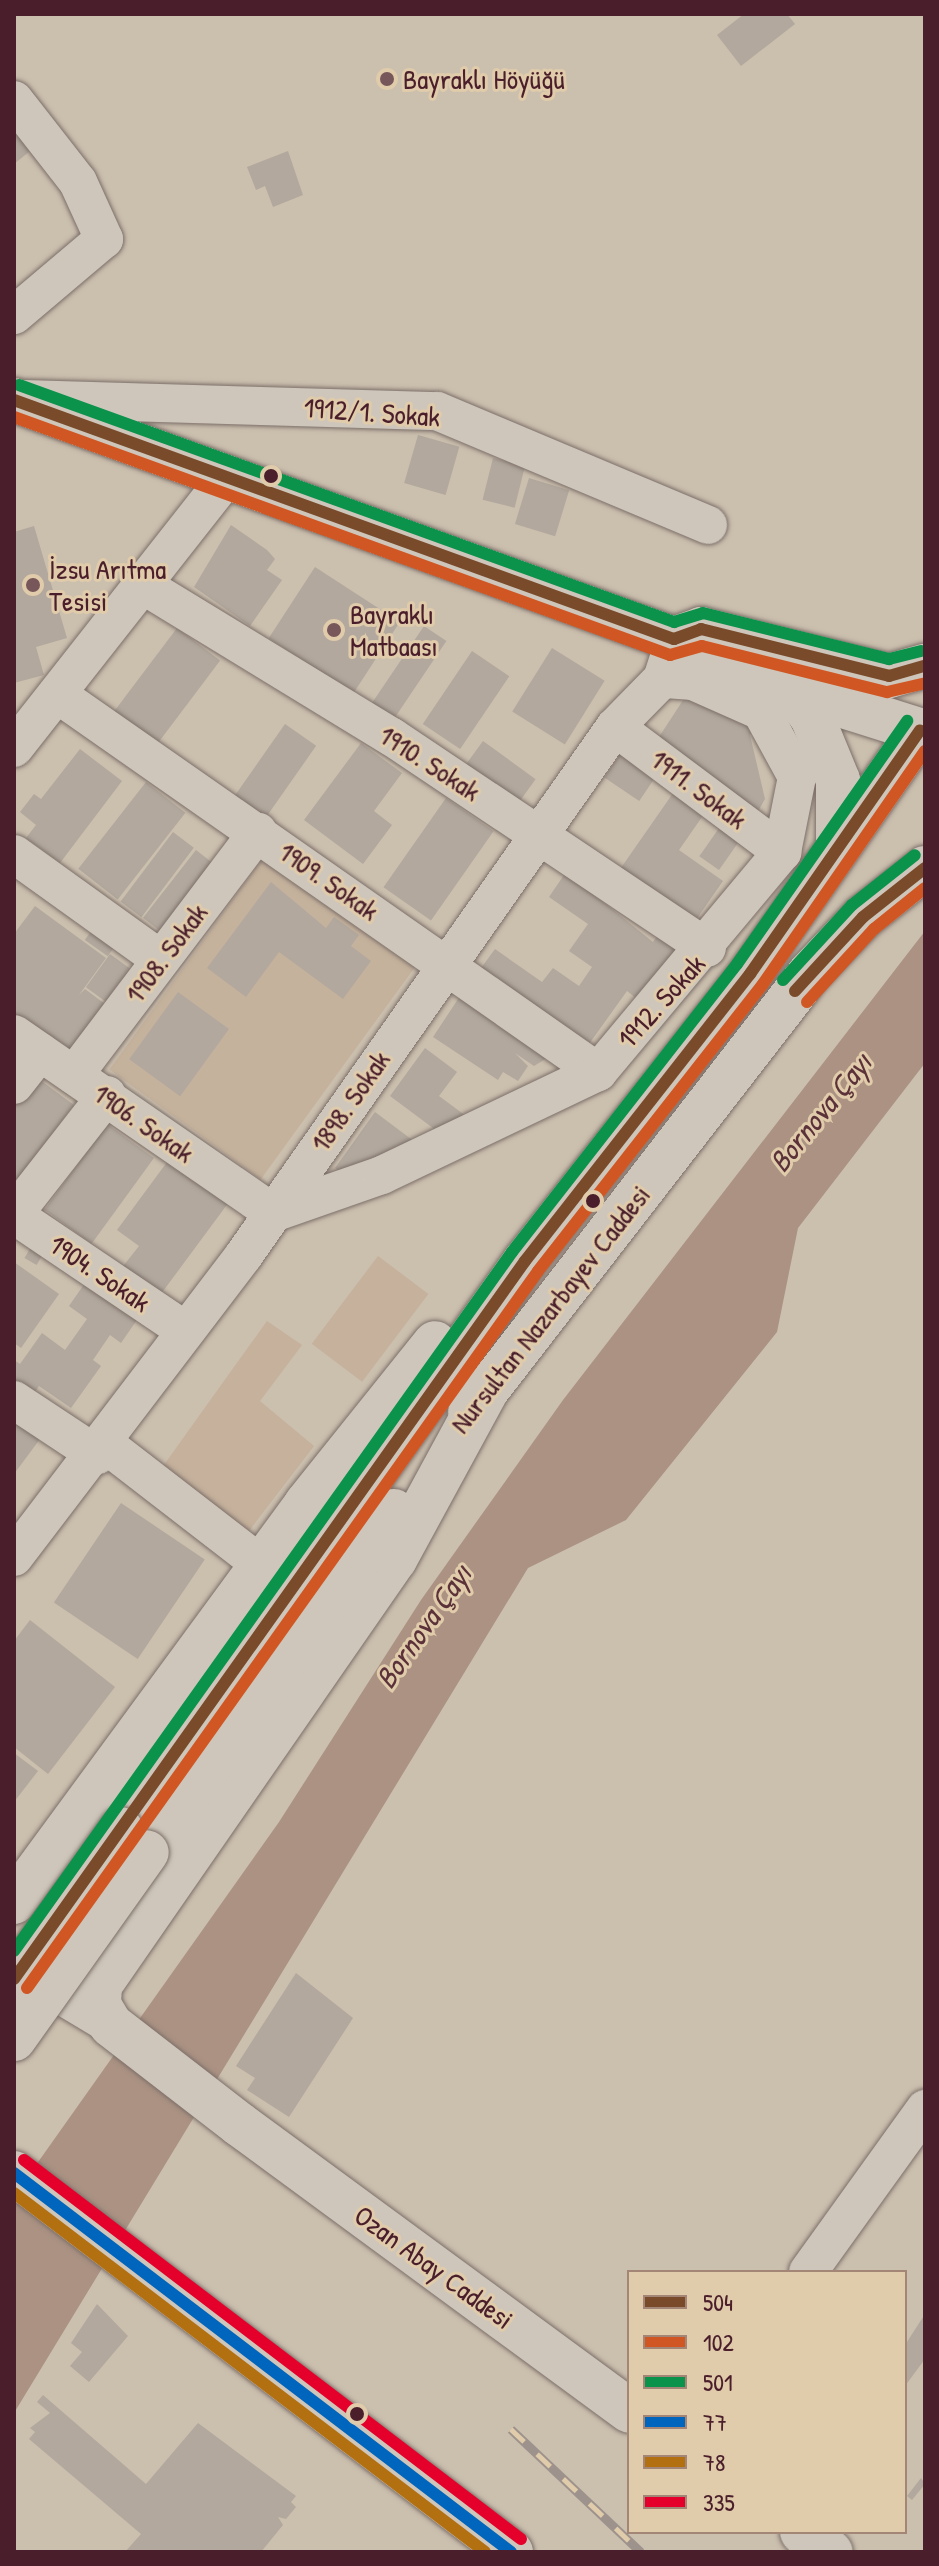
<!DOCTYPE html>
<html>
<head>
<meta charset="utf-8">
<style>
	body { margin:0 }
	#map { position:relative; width:939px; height:2566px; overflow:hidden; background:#cbbfae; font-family:"Patrick Hand",sans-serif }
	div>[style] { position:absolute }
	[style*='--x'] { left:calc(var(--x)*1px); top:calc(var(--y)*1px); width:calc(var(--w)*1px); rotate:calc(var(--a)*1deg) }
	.built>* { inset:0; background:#c5b29d; transform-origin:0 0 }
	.green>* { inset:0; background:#c5b19c; transform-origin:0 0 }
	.water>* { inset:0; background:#ab9283 }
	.building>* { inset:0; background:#b2a89d; transform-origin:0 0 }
	.roads { filter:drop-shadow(0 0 2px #7c6f69) drop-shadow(0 0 2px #7c6f69) }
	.minor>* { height:38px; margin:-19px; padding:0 19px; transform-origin:19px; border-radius:19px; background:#cec6ba }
	.major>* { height:44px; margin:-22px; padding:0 22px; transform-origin:22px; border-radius:22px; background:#cec6ba }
	.rail>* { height:9px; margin-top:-4.5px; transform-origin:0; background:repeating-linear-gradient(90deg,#e0cbaa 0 18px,#9d938c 0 36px); box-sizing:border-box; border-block:2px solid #9d938c }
	.bridges { filter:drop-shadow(0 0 2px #7c6f69) drop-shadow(0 0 2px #7c6f69) }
	.major-bridge>* { height:44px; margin:-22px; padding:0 22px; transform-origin:22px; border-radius:22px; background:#cec6ba }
	.bus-1>* { height:12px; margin:-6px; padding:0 6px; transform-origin:6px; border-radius:6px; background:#7a4b2a }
	.bus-2>* { height:12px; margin:-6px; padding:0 6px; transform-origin:6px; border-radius:6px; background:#d05724 }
	.bus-3>* { height:12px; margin:-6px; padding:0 6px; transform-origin:6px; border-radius:6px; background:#0b924b }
	.bus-4>* { height:12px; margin:-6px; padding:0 6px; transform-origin:6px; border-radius:6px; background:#0065bd }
	.bus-5>* { height:12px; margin:-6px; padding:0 6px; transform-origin:6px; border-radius:6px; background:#b27011 }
	.bus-6>* { height:12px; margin:-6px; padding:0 6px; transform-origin:6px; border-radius:6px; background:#e4002b }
	.dots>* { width:22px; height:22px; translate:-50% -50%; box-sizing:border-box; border:4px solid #e0cbaa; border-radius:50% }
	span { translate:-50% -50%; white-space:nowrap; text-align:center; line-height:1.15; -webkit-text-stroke:6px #e0cbaa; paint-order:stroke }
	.poi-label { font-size:28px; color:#4a1f2b }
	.left { translate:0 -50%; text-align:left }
	.street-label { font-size:28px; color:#4a1f2b }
	.water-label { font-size:30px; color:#5b3239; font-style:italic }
	.frame { position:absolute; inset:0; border:16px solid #4a1f2b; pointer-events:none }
	.legend { position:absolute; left:627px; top:2270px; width:280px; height:264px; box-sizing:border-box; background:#e0cbaa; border:2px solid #a48677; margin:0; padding:10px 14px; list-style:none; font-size:24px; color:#4a1f2b }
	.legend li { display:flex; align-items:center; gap:16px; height:40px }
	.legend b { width:40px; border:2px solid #a48677 }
</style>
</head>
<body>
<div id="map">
	<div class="built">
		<i style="left:271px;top:847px;width:187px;height:275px;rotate:36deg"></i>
	</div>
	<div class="green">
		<i style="left:378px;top:1256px;width:63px;height:110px;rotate:37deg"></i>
		<i style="clip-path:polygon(267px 1321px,302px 1345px,260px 1401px,314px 1446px,242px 1540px,156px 1476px)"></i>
	</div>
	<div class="water">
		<i style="clip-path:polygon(925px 931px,925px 1063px,798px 1228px,777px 1332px,626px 1520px,528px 1568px,14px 2413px,14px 2196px,279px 1822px,421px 1600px,563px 1400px)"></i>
	</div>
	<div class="building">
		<i style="clip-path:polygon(744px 14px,787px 14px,795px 24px,741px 66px,717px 35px)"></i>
		<i style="clip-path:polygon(14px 111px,40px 143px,14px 164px)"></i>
		<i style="clip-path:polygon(288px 151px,303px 195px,273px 207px,265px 186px,256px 190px,247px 167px)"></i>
		<i style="left:418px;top:435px;width:43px;height:50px;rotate:16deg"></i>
		<i style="left:493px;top:458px;width:33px;height:43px;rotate:14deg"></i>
		<i style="left:529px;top:478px;width:42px;height:48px;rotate:17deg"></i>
		<i style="clip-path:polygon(231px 525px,267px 550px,275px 559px,267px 570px,282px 580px,250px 626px,194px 587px)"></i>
		<i style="clip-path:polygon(34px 526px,67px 638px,36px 647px,44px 675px,14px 683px,14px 532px)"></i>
		<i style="left:315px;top:567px;width:101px;height:85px;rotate:33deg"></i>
		<i style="left:424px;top:626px;width:27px;height:96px;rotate:34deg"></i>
		<i style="left:177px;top:628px;width:54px;height:118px;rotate:37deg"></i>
		<i style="left:552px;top:648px;width:62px;height:75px;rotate:32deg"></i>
		<i style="left:472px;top:651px;width:45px;height:88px;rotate:34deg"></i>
		<i style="clip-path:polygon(693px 685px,756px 725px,750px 735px,765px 799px,753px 820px,655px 743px)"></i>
		<i style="left:285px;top:724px;width:38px;height:95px;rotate:35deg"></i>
		<i style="left:483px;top:741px;width:65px;height:29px;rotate:36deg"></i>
		<i style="left:629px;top:741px;width:42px;height:44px;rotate:34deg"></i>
		<i style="clip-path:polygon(361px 743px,402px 773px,374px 811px,392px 825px,363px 864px,304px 820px)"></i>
		<i style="clip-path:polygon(80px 749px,122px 781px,60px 863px,26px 838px,36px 825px,20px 812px,34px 794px,41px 799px)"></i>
		<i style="left:146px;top:782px;width:50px;height:110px;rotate:38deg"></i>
		<i style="clip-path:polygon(678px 786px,709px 807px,679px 850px,723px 881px,691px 927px,616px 875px)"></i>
		<i style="left:446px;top:798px;width:58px;height:109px;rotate:35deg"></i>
		<i style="left:724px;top:821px;width:24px;height:43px;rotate:35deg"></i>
		<i style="left:173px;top:832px;width:26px;height:87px;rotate:37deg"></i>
		<i style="left:196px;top:850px;width:36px;height:86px;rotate:38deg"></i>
		<i style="clip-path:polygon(566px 872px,653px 942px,659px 933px,680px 948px,641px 1002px,627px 991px,584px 1051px,476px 975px,495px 949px,542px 982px,553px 968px,579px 986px,592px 967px,569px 951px,588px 924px,549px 897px)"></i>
		<i style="clip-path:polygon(271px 882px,326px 928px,334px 917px,359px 935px,351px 946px,371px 961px,343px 999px,279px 952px,246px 997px,207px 968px)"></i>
		<i style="clip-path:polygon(35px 906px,106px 958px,79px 995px,85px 989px,109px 1007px,72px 1058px,14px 1015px,14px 934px)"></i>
		<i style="left:94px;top:927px;width:28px;height:16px;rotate:35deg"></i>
		<i style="left:110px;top:954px;width:31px;height:41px;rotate:36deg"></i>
		<i style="clip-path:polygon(466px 987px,560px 1050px,534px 1066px,515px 1053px,528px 1066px,518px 1081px,503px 1072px,498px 1080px,433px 1037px)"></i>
		<i style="left:178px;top:992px;width:63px;height:83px;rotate:36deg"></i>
		<i style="clip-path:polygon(425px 1048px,457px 1072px,439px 1096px,466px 1116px,437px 1131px,390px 1096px)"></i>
		<i style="clip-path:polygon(36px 1077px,74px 1105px,14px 1186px,14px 1105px)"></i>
		<i style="clip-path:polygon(375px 1112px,415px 1142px,354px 1181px,335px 1168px)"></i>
		<i style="left:107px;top:1124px;width:58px;height:106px;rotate:36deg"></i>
		<i style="clip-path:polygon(170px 1158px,229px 1202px,158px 1298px,120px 1270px,139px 1246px,117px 1230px)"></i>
		<i style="left:32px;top:1245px;width:14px;height:15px;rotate:30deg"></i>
		<i style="clip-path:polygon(14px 1262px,59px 1294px,21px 1348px,14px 1343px)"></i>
		<i style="clip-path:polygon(87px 1280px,139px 1317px,121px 1343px,110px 1335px,93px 1360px,101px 1366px,71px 1408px,39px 1386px,34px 1394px,14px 1379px,14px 1360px,20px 1364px,42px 1333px,65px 1350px,87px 1319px,69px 1306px)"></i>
		<i style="clip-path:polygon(14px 1422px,43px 1435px,14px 1474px)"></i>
		<i style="left:121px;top:1503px;width:101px;height:120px;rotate:34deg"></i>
		<i style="clip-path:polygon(30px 1620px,115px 1687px,48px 1774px,14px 1747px,14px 1641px)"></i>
		<i style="clip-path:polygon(14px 1753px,38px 1771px,14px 1802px)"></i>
		<i style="clip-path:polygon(296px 1973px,353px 2018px,289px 2117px,247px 2090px,255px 2078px,236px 2066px)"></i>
		<i style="clip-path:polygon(97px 2304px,128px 2336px,89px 2382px,70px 2366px,82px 2352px,71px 2343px)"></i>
		<i style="clip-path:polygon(925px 2314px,925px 2359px,905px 2386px,905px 2345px)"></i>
		<i style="clip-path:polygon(43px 2395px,146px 2484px,198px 2423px,296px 2496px,291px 2502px,296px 2507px,286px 2519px,278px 2517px,283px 2525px,261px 2552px,125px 2552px,141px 2534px,29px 2439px,35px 2432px,30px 2428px,50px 2413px,37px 2402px)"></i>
		<i style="clip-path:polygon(921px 2478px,925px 2484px,912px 2500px,907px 2496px)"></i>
	</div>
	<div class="roads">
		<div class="minor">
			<i style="--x:14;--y:100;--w:104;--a:52"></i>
			<i style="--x:78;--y:182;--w:63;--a:65.5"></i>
			<i style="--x:104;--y:239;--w:118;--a:139.8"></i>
			<i style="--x:26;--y:399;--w:411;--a:1.7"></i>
			<i style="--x:437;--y:411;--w:294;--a:22.8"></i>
			<i style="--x:146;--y:587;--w:288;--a:31.4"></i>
			<i style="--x:392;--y:737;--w:379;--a:33.8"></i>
			<i style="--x:57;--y:694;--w:660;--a:34.94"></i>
			<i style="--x:615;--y:727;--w:209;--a:36.8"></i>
			<i style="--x:14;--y:748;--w:341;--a:-51.8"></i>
			<i style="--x:14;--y:854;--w:180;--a:35.7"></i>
			<i style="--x:14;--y:1034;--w:315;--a:34.6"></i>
			<i style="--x:273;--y:1213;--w:115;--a:-19.2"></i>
			<i style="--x:382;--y:1175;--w:239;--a:-25.5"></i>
			<i style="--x:598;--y:1072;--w:287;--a:-50.1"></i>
			<i style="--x:782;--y:852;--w:76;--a:-78.7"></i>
			<i style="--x:797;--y:777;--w:75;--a:-118.6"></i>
			<i style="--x:761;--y:711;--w:74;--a:-156.2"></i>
			<i style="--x:693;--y:681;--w:31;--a:-176"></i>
			<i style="--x:74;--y:1075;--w:305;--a:-52.9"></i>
			<i style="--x:14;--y:1085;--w:42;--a:-51.8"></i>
			<i style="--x:14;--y:1214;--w:151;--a:-52"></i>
			<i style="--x:14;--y:1215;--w:207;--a:34"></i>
			<i style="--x:14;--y:1400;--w:100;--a:33.5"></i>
			<i style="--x:105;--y:1444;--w:200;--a:37.7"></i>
			<i style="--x:14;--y:1557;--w:380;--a:-52.7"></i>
			<i style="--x:244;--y:1255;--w:645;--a:-54.91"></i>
			<i style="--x:615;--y:727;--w:67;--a:-45.6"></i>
			<i style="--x:662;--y:679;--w:23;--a:-72"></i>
			<i style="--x:24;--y:1973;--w:101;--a:30.9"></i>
			<i style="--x:808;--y:2272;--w:201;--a:-54.3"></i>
		</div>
		<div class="major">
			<i style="--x:14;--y:400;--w:702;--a:19.91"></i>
			<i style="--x:674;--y:639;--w:28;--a:45"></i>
			<i style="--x:694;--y:659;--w:242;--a:17.5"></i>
			<i style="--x:674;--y:639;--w:29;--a:-20"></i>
			<i style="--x:701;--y:629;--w:194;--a:14"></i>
			<i style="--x:889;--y:676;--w:37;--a:-16"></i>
			<i style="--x:790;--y:688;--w:36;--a:53"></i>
			<i style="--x:812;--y:717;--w:68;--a:67.6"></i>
			<i style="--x:838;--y:780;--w:67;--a:90"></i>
			<i style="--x:488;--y:1388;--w:195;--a:118.5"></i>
			<i style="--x:395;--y:1559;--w:518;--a:124.7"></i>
			<i style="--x:100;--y:1985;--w:20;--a:93"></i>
			<i style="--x:99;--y:2005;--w:23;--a:59"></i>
			<i style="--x:111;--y:2025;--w:162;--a:37.7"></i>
			<i style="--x:239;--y:2124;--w:484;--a:36.3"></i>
			<i style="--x:470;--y:1412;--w:554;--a:-52.26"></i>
			<i style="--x:809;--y:974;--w:79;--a:-46.5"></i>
			<i style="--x:863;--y:917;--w:79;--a:-38.3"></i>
			<i style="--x:121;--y:1829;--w:697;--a:-54.58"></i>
			<i style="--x:525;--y:1261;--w:365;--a:-51.9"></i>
			<i style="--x:750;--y:974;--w:297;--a:-55.1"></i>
			<i style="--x:147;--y:1852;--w:421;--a:-54.1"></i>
			<i style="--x:14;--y:1902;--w:494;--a:-53.7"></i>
			<i style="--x:306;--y:1504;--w:206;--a:-51.3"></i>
			<i style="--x:14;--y:2173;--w:625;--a:37.33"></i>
			<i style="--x:802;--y:2532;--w:35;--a:35"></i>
		</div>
	</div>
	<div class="rail">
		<i style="--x:511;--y:2429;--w:179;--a:43.4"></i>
	</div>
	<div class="bridges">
		<div class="major-bridge">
			<i style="--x:14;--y:1979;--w:184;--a:-54.5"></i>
			<i style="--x:14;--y:2039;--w:229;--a:-54.6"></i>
		</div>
	</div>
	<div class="bus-1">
		<i style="--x:14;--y:400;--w:702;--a:19.91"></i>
		<i style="--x:674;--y:639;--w:29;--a:-20"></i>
		<i style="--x:701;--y:629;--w:194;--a:14"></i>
		<i style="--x:889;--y:676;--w:37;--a:-16"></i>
		<i style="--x:795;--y:991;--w:100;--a:-47.4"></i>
		<i style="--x:863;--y:917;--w:79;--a:-38.3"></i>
		<i style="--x:14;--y:1979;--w:881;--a:-54.56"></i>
		<i style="--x:525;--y:1261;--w:365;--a:-51.9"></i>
		<i style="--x:750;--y:974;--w:297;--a:-55.1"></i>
	</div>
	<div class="bus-2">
		<i style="--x:14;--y:417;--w:698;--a:19.94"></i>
		<i style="--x:670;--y:655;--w:33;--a:-16"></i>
		<i style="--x:702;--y:646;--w:191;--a:14"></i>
		<i style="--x:887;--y:692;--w:39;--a:-13"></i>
		<i style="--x:807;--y:1002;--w:99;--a:-47.5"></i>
		<i style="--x:874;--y:929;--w:65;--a:-38.8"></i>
		<i style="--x:27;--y:1988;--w:880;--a:-54.52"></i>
		<i style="--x:538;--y:1271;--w:365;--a:-51.9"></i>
		<i style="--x:763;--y:984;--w:284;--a:-55.2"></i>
	</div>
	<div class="bus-3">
		<i style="--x:19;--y:385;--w:697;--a:19.89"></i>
		<i style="--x:674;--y:622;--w:30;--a:-17"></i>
		<i style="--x:703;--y:613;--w:192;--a:13.9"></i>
		<i style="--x:889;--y:659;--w:33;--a:-14"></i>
		<i style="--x:783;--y:980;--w:102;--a:-47.4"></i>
		<i style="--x:852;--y:905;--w:80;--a:-38.4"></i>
		<i style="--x:14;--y:1951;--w:858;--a:-54.53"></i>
		<i style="--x:512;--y:1252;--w:365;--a:-52"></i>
		<i style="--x:737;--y:964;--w:297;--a:-55"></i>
	</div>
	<div class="bus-4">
		<i style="--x:14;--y:2173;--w:625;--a:37.33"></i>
	</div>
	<div class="bus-5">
		<i style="--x:14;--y:2193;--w:592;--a:37.31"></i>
	</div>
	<div class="bus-6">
		<i style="--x:24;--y:2160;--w:625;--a:37.33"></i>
	</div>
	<div class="dots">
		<i style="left:387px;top:79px;background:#775759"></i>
		<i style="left:271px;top:476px;background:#4a1f2b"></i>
		<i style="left:33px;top:585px;background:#775759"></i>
		<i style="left:334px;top:630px;background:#775759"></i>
		<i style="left:593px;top:1201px;background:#4a1f2b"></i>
		<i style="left:357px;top:2414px;background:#4a1f2b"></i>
	</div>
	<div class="poi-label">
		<span class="left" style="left:403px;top:79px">Bayraklı Höyüğü</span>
		<span class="left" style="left:49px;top:585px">İzsu Arıtma<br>Tesisi</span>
		<span class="left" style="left:350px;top:630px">Bayraklı<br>Matbaası</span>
	</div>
	<div class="street-label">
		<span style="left:372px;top:412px;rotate:4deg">1912/1. Sokak</span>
		<span style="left:430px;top:763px;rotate:33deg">1910. Sokak</span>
		<span style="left:699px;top:789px;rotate:37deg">1911. Sokak</span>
		<span style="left:329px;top:881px;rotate:35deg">1909. Sokak</span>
		<span style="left:166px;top:953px;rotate:-53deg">1908. Sokak</span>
		<span style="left:661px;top:1001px;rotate:-48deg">1912. Sokak</span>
		<span style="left:350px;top:1101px;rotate:-55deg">1898. Sokak</span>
		<span style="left:144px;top:1123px;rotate:35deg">1906. Sokak</span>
		<span style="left:100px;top:1273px;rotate:34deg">1904. Sokak</span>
		<span style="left:550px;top:1309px;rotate:-52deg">Nursultan Nazarbayev Caddesi</span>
		<span style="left:434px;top:2267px;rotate:36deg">Ozan Abay Caddesi</span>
	</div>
	<div class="water-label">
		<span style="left:820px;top:1112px;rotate:-51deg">Bornova Çayı</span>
		<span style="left:423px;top:1626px;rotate:-55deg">Bornova Çayı</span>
	</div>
	<div class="frame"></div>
	<ul class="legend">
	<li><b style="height:10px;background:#7a4b2a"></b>504</li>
	<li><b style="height:10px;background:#d05724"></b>102</li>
	<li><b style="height:10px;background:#0b924b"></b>501</li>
	<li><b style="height:10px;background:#0065bd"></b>77</li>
	<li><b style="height:10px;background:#b27011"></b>78</li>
	<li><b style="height:10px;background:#e4002b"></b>335</li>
	</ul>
</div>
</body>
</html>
